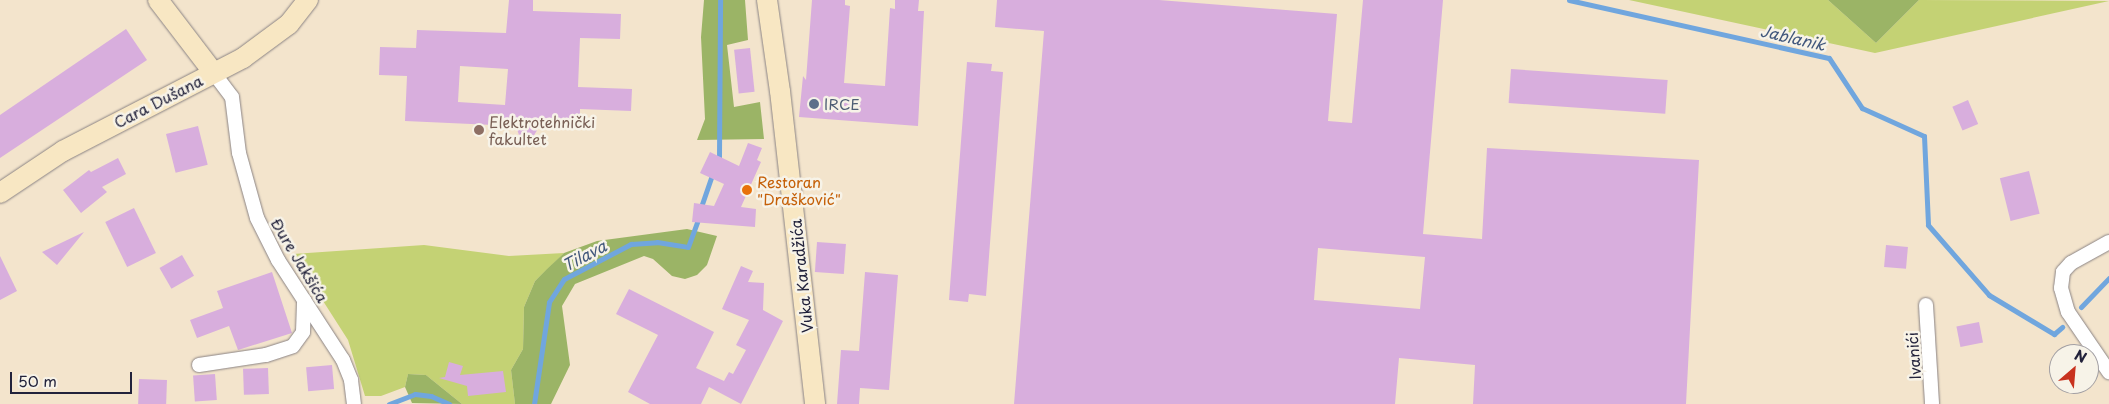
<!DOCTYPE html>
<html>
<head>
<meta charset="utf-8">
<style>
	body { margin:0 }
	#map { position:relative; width:2109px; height:404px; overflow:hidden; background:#f3e4cc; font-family:"Playpen Sans",sans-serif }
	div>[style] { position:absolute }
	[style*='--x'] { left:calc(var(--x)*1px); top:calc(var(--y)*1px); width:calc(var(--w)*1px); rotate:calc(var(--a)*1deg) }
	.green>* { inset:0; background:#c4d274 }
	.forest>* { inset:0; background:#9bb466 }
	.stream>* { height:5px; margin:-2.5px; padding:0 2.5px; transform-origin:2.5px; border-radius:2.5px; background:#70a6de }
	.building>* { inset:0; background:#d8aedd; transform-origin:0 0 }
	.roads { filter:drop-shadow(0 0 1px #8a8384) drop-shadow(0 0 1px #8a8384) }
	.street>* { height:14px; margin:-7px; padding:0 7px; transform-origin:7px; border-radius:7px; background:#fff }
	.secondary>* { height:20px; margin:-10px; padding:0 10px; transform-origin:10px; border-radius:10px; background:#f8e7c3 }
	.dots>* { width:14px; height:14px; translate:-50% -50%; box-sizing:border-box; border:2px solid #f7f3e8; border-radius:50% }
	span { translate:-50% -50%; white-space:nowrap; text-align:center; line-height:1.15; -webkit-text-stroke:5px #f7f3e8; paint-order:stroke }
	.street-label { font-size:15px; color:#22223b }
	.service-label { font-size:15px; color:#4e5e75 }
	.left { translate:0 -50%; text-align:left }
	.education-label { font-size:15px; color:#785e54 }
	.food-label { font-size:15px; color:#c56008 }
	.water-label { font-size:16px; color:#41577c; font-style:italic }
	.north { position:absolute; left:2049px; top:344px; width:50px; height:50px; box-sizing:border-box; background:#f7f3e8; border:1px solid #a29fa3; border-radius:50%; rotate:27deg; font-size:14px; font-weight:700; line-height:20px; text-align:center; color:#22223b }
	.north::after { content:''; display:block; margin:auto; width:18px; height:22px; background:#c8321e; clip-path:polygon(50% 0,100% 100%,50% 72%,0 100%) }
	.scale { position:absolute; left:10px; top:372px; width:122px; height:22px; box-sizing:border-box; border:2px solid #22223b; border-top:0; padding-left:6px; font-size:15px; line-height:18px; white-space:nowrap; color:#22223b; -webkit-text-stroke:4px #f7f3e8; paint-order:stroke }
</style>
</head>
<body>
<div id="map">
	<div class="green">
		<i style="clip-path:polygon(1629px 0,1828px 0,1876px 43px,1919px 0,2109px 1px,1875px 53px)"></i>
		<i style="clip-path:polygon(424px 245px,509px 256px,564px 253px,535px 281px,524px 307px,523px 349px,511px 370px,515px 404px,462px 404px,426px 375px,408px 374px,405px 387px,381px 396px,365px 396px,348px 340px,293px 254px)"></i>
	</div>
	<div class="forest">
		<i style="clip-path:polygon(704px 0,745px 0,748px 40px,727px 45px,734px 107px,760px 102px,764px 139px,697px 140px,705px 119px,701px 37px)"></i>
		<i style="clip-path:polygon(1828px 0,1919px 0,1876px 43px)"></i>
		<i style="clip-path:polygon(687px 229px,717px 236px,707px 265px,697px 275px,685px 279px,672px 276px,653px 259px,644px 256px,575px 284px,562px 306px,570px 365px,551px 404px,515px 404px,511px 370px,523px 349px,524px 307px,535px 281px,547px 269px,564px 253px,597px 241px)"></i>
		<i style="clip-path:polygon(408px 374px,426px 375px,462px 404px,412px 403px,405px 387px)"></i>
	</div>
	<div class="stream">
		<i style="--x:1569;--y:0;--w:266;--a:12.6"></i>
		<i style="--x:1829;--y:58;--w:60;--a:56.6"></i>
		<i style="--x:1862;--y:108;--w:68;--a:24.3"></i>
		<i style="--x:1924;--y:136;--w:89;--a:87.4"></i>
		<i style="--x:1928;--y:225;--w:93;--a:48.9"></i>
		<i style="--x:1989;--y:295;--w:76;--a:31"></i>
		<i style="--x:2054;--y:334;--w:11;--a:-41"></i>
		<i style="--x:719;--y:157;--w:157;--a:-89.6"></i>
		<i style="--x:702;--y:204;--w:28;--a:-71"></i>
		<i style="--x:2081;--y:307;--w:40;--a:-46"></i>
		<i style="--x:389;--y:404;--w:28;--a:-21"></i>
		<i style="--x:415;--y:394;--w:16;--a:7"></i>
		<i style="--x:431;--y:396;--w:20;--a:24"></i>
		<i style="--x:534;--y:404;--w:103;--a:-81.6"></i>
		<i style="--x:549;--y:302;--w:27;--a:-57"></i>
		<i style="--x:564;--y:279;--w:76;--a:-27.6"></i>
		<i style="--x:631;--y:244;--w:26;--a:-4"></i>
		<i style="--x:657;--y:242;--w:31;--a:9"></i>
		<i style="--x:688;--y:247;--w:27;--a:-70"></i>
	</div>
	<div class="building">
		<i style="clip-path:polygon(evenodd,509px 0,533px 0,533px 11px,621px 14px,620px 39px,580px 38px,578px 87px,632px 89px,631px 111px,580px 109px,580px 129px,539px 127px,530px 142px,521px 141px,516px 126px,405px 121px,407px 76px,379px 75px,380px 47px,416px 48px,417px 30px,506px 33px,509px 0,460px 66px,508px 69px,505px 105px,458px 102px,460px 66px)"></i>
		<i style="clip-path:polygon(812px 0,845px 0,845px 5px,850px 6px,844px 83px,885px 86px,890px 8px,895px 9px,895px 0,919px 0,918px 11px,924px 11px,918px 126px,799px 117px,803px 76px,806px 80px)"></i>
		<i style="clip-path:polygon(evenodd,997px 0,1159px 0,1337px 14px,1328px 121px,1352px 123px,1363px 0,1443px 0,1423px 234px,1482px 239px,1487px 148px,1699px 160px,1686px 404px,1473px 404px,1475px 365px,1399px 358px,1395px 404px,1014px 404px,1044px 31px,995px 27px,997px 0,1318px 248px,1425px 257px,1420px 309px,1314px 300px,1318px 248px)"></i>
		<i style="clip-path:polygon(126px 29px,147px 60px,0 158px,0 115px)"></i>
		<i style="left:750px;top:48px;width:44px;height:16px;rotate:84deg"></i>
		<i style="clip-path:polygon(967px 62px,992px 64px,991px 71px,1003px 72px,986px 296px,969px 294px,968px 302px,949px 300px)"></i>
		<i style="left:1511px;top:69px;width:157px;height:34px;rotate:4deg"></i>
		<i style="left:1968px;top:100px;width:26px;height:17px;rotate:67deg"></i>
		<i style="left:198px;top:126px;width:40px;height:33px;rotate:76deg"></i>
		<i style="clip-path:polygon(748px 143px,762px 148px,757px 160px,761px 162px,741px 207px,756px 209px,755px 227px,692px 222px,694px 203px,714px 206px,724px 184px,700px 173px,710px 152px,739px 166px)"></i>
		<i style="clip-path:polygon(118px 158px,126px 174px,102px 187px,107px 192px,81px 213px,63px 190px,89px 170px,91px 172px)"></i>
		<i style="left:2029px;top:171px;width:44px;height:30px;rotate:76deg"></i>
		<i style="left:134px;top:208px;width:50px;height:32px;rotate:64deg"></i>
		<i style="clip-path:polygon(84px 232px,57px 265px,42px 252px)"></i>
		<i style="left:817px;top:242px;width:29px;height:30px;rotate:4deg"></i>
		<i style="left:1886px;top:245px;width:22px;height:22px;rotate:5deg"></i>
		<i style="left:182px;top:255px;width:24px;height:26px;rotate:60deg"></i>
		<i style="clip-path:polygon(0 256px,17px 291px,0 300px)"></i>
		<i style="clip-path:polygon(741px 266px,753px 271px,748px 282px,764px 283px,763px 310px,783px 321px,741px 404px,709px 387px,701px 404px,650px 404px,628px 392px,658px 335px,616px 314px,629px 289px,714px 332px,696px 368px,724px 381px,729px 372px,733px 374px,746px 350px,736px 345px,749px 320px,722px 309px)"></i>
		<i style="clip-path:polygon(272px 272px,292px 333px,238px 350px,229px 326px,197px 338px,190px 320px,223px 308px,217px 291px)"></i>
		<i style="clip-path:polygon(865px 272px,898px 275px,889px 390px,860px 388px,859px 404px,837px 404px,841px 350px,859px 351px)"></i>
		<i style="left:1979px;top:322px;width:21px;height:23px;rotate:79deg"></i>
		<i style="clip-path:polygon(449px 362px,463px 366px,460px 375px,503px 371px,506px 392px,468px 396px,467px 386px,439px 378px,445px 377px)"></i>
		<i style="left:332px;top:365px;width:24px;height:26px;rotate:85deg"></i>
		<i style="left:268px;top:368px;width:26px;height:25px;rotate:88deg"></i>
		<i style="left:215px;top:374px;width:26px;height:22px;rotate:86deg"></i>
		<i style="left:139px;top:379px;width:28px;height:25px;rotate:2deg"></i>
	</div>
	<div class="roads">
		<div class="street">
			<i style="--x:213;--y:72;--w:31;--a:53"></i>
			<i style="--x:232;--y:97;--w:56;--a:82.9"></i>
			<i style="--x:239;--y:153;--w:67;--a:74.5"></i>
			<i style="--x:257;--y:218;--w:47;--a:63.4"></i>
			<i style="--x:278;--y:260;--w:119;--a:57"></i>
			<i style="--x:343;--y:360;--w:22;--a:68"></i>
			<i style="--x:351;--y:380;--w:24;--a:83"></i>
			<i style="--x:2109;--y:242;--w:43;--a:151.1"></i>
			<i style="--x:2071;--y:263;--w:12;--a:132"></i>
			<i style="--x:2063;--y:272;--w:16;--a:97"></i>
			<i style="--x:2061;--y:288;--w:25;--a:74"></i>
			<i style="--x:2068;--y:312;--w:73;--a:55.7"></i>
			<i style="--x:1926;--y:305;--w:99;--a:86.5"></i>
			<i style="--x:199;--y:365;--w:68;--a:-8.5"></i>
			<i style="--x:266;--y:355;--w:28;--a:-18"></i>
			<i style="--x:293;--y:346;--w:17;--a:-54"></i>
			<i style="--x:303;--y:332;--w:32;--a:-88"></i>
		</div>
		<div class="secondary">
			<i style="--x:158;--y:0;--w:91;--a:52.6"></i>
			<i style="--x:767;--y:0;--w:92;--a:81.9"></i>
			<i style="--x:780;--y:91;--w:315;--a:83.6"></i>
			<i style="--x:0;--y:193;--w:76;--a:-33.7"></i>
			<i style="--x:63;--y:151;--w:203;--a:-27.3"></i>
			<i style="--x:243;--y:58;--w:57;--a:-36.5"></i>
			<i style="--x:289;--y:24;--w:31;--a:-52"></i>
		</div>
	</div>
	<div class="dots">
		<i style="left:814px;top:104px;background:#5c6f8a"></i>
		<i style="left:479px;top:130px;background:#8d6e63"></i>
		<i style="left:747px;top:190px;background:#e8710a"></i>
	</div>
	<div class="street-label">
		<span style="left:158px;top:101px;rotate:-27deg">Cara Dušana</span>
		<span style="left:300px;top:260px;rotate:59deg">Đure Jakšića</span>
		<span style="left:801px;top:276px;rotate:-96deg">Vuka Karadžića</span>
		<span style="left:1913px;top:356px;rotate:-94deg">Ivanići</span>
	</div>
	<div class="service-label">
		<span class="left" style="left:824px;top:104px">IRCE</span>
	</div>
	<div class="education-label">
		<span class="left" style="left:489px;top:130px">Elektrotehnički<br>fakultet</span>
	</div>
	<div class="food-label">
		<span class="left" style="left:757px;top:190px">Restoran<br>"Drašković"</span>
	</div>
	<div class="water-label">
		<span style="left:1793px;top:37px;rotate:13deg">Jablanik</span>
		<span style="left:584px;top:255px;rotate:-28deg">Tilava</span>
	</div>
	<div class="north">N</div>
	<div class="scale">50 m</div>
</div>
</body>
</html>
